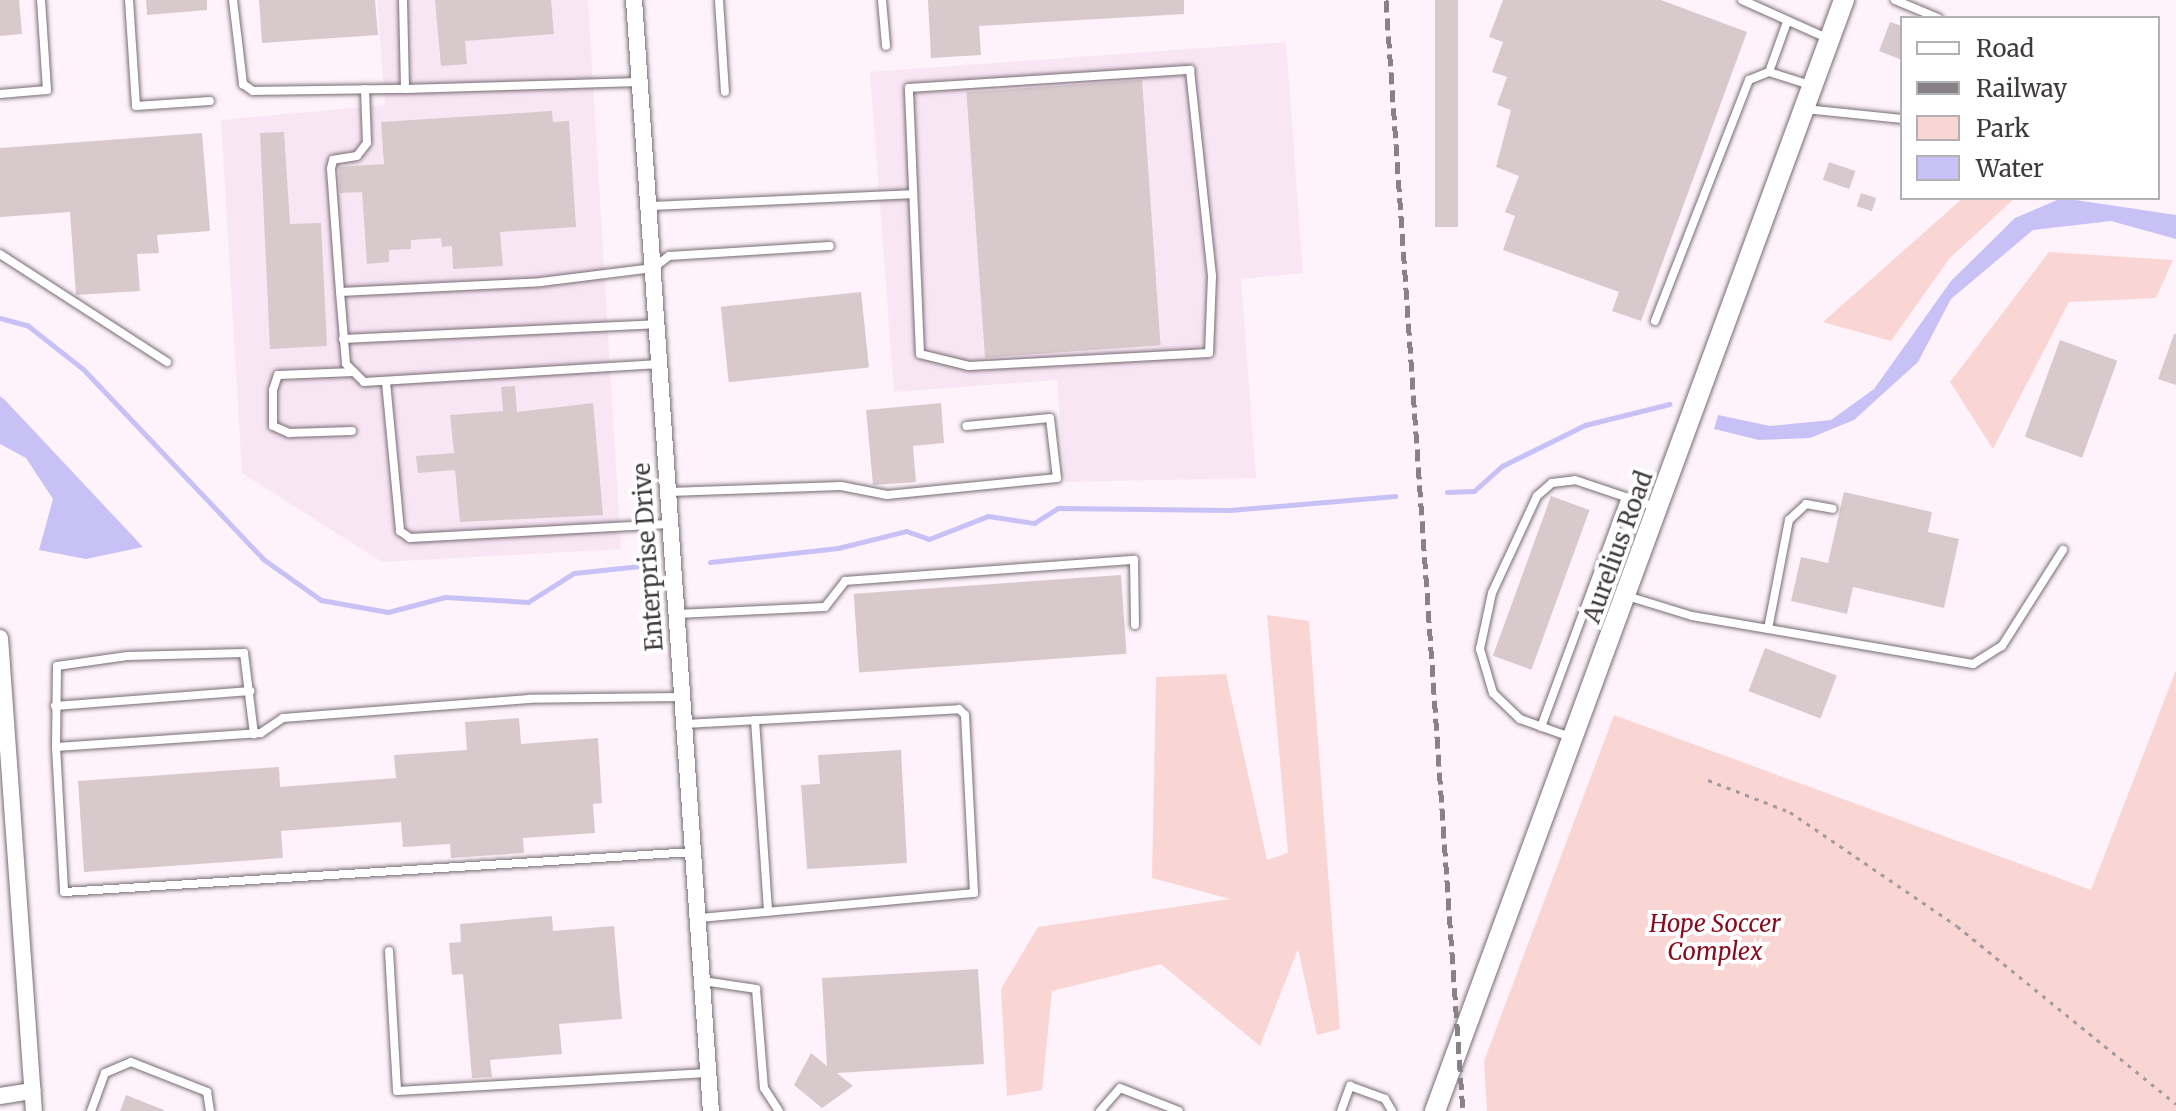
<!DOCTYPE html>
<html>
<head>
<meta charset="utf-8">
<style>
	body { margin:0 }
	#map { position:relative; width:2176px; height:1111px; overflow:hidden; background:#fef3fa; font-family:Merriweather,serif }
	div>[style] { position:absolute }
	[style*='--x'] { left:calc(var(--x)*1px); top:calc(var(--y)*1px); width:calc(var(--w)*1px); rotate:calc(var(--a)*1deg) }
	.built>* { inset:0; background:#f9e6f4 }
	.green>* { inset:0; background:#f9d6d4 }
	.water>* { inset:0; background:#c8c1f5 }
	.stream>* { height:5px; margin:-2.5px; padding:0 2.5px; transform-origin:2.5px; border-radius:2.5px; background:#c8c1f5 }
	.building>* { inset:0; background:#d8c9cd; transform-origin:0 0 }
	.path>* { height:3px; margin-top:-1.5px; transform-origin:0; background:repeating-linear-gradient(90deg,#a39ba0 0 4px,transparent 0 10px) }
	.roads { filter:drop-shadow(0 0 2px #776c74) drop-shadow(0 0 2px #776c74) }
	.service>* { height:8px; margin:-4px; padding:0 4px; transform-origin:4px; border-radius:4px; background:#fff }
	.minor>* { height:16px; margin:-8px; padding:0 8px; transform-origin:8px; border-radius:8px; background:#fff }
	.tertiary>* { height:20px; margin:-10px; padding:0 10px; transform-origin:10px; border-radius:10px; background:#fff }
	.rail>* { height:5px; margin-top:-2.5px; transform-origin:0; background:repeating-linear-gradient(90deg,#888186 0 12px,transparent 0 18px) }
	span { translate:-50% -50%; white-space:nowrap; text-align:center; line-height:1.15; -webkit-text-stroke:8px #fff; paint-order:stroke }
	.street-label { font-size:24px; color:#3f3a3e }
	.park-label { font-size:24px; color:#860c1e; font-style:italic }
	.legend { position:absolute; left:1900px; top:16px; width:260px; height:184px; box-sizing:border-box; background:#fff; border:2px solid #b2b0b2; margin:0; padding:10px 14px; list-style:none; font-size:24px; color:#3f3a3e }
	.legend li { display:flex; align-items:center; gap:16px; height:40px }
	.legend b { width:40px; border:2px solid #b2b0b2 }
</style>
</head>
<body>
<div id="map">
	<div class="built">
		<i style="clip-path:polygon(377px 0,588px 0,621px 549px,382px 562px,242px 473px,221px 120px,385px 105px)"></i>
		<i style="clip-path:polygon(1286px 42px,1303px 273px,1241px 279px,1256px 478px,1065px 482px,1057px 380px,894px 392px,870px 72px)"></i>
	</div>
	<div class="green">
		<i style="clip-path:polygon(1963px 198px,2015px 198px,1949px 259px,1891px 341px,1823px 322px)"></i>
		<i style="clip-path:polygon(2049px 252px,2173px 260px,2156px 298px,2069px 302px,1993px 449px,1950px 382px)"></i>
		<i style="clip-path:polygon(1267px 615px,1309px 621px,1340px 1029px,1317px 1035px,1298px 949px,1260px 1046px,1161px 964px,1052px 991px,1042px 1090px,1007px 1096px,1001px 989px,1038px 927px,1230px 899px,1152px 878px,1156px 677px,1226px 674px,1267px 860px,1288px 853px)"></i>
		<i style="clip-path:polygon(2176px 670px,2176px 1111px,1487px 1111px,1484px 1061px,1614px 715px,2091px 890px)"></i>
	</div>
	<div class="water">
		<i style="clip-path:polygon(2062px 198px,2176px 215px,2176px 239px,2111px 221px,2033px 230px,1951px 299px,1918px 362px,1854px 420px,1810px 438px,1759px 440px,1714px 429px,1718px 415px,1770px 426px,1831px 420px,1874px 389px,1951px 281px,2015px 218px)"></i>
		<i style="clip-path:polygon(0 396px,5px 400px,143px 547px,86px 559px,39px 550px,53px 499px,26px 458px,0 444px)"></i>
	</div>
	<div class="stream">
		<i style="--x:0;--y:318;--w:28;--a:15"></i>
		<i style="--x:27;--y:325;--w:71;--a:38.2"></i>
		<i style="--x:83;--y:369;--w:262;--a:46.5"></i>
		<i style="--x:263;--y:559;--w:71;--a:35.3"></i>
		<i style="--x:321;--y:600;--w:68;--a:10.2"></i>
		<i style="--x:388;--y:612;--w:59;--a:-14.7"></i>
		<i style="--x:445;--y:597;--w:83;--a:3.4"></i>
		<i style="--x:528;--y:602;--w:54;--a:-32.2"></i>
		<i style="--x:574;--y:573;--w:76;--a:-6"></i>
		<i style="--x:1925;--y:325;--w:32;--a:-58"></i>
		<i style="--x:1447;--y:492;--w:27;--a:-2"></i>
		<i style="--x:1474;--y:491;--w:38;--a:-42"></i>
		<i style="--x:1502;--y:466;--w:93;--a:-26.3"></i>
		<i style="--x:1585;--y:425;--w:87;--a:-14"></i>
		<i style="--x:710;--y:562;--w:129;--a:-6.2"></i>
		<i style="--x:838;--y:548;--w:70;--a:-14"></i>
		<i style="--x:906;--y:531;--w:24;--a:19"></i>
		<i style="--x:929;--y:539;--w:63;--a:-21.3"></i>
		<i style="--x:988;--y:516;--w:47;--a:8.7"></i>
		<i style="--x:1034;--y:523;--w:28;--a:-32"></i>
		<i style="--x:1058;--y:508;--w:172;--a:0.7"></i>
		<i style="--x:1230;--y:510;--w:166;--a:-4.8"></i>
	</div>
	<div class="building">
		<i style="clip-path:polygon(0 0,19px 0,22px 34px,0 36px)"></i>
		<i style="clip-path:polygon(146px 0,207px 0,207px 10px,147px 15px)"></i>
		<i style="clip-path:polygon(259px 0,375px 0,378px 35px,262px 43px)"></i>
		<i style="clip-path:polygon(435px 0,551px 0,554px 34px,465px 41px,467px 64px,441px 66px)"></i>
		<i style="clip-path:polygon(928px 0,1184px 0,1184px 14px,979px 26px,981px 55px,931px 58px)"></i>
		<i style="left:1435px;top:0;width:23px;height:227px"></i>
		<i style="clip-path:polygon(1503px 0,1661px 0,1747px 32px,1641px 321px,1612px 311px,1619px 292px,1503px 250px,1515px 216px,1505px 212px,1519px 176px,1496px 167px,1511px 110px,1497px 105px,1507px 77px,1492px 72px,1503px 42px,1489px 37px)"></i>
		<i style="clip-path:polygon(1890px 22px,1902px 26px,1902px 60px,1879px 51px)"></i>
		<i style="left:1142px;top:80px;width:266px;height:176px;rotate:86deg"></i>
		<i style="clip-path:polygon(552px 111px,553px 122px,569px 121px,576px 227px,500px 232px,503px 266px,453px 269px,452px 246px,442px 247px,441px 238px,411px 240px,411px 249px,389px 250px,389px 262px,367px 264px,362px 192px,340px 193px,339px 167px,384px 164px,381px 122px)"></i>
		<i style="clip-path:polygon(284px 132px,290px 224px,321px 223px,327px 346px,270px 349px,260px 133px)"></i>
		<i style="clip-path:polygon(202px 133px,210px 231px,157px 235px,159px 253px,137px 254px,140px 291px,76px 295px,70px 212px,0 217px,0 148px)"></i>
		<i style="left:1829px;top:162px;width:28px;height:19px;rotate:19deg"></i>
		<i style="left:1861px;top:193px;width:16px;height:14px;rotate:18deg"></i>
		<i style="left:861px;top:292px;width:76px;height:141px;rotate:84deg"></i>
		<i style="clip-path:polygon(2174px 334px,2176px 334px,2176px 385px,2158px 379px)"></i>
		<i style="left:2060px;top:340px;width:61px;height:103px;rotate:20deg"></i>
		<i style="clip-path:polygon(515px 386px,517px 412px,593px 403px,603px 515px,460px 522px,455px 470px,418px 473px,416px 456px,454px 453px,450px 415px,503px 411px,501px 387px)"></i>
		<i style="clip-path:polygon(941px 403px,944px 443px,913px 446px,916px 482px,873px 485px,866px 410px)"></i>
		<i style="clip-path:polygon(1844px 492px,1932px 512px,1928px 532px,1959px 539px,1944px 608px,1853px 587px,1847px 614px,1791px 601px,1801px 557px,1828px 563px)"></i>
		<i style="left:1551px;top:496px;width:41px;height:170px;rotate:20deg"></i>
		<i style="left:1121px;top:575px;width:79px;height:268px;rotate:86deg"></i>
		<i style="left:1765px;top:648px;width:77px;height:46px;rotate:21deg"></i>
		<i style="clip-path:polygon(519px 718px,521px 744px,598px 738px,602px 803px,593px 804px,595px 833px,523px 838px,524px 853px,451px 858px,450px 844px,403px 847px,401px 822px,281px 831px,283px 858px,84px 872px,78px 781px,279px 767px,280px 787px,396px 778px,394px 755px,467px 750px,465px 722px)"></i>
		<i style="clip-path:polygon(901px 750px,907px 863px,807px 869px,801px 785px,820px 784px,818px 755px)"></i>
		<i style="clip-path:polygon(552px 916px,553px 931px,614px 926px,622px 1019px,559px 1024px,562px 1054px,490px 1060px,492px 1077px,472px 1078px,463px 974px,452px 975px,449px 943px,461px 942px,460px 924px)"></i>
		<i style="clip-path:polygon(978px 969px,984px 1064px,837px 1073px,853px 1086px,822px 1108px,794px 1085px,811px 1053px,827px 1066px,822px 978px)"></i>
		<i style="clip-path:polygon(126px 1095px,164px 1110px,164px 1111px,120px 1111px)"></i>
	</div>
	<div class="path">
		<i style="--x:1708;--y:780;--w:88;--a:21.3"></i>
		<i style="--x:1790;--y:812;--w:202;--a:34.3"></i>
		<i style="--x:1957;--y:926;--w:282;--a:39.1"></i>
	</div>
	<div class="roads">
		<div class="service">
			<i style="--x:129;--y:0;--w:106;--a:86.2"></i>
			<i style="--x:136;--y:106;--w:74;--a:-3.9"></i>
			<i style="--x:233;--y:0;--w:85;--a:83.2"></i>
			<i style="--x:243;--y:84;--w:12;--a:35"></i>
			<i style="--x:253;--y:91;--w:152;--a:-0.8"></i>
			<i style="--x:403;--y:0;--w:89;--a:88.7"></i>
			<i style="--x:405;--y:89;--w:234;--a:-1.7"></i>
			<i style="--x:719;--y:0;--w:92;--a:86.3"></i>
			<i style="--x:882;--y:0;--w:46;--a:85"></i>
			<i style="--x:1742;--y:0;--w:95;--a:24.1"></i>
			<i style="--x:1895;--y:0;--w:47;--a:22.7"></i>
			<i style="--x:1190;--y:70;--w:207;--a:83.9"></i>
			<i style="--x:1212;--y:276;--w:77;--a:92.2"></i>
			<i style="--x:1209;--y:353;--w:240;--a:176.9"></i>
			<i style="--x:969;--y:366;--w:50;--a:-166.2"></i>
			<i style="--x:920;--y:354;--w:266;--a:-92.4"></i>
			<i style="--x:909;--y:88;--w:282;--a:-3.7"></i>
			<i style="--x:1769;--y:72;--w:43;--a:17.6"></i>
			<i style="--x:365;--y:89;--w:54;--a:87.9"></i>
			<i style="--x:367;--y:143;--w:16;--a:128"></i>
			<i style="--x:357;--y:156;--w:24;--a:171"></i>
			<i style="--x:333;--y:160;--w:9;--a:103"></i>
			<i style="--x:331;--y:169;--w:123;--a:85.8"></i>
			<i style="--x:340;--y:292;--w:201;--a:-2.8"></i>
			<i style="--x:541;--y:282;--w:113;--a:-7.1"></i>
			<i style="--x:653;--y:268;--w:20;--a:-37"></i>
			<i style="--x:669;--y:256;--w:161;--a:-3.6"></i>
			<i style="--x:0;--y:94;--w:47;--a:-4.9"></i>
			<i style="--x:47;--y:90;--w:90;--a:-93.8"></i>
			<i style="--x:1805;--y:109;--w:98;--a:5.9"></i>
			<i style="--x:650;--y:206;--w:262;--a:-2.6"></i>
			<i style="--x:0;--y:254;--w:199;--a:32.9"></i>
			<i style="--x:340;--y:292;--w:72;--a:85.2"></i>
			<i style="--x:346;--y:364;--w:25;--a:45"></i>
			<i style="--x:364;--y:382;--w:296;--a:-3.5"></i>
			<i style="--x:1655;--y:321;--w:259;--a:-68.7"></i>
			<i style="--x:1749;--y:80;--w:22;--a:-22"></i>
			<i style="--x:1769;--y:72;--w:53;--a:-70.2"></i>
			<i style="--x:343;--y:339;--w:313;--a:-2.7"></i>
			<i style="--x:386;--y:382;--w:150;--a:84.6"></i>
			<i style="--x:400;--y:531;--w:12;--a:35"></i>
			<i style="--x:410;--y:538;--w:260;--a:-3.1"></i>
			<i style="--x:352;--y:431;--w:63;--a:178.2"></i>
			<i style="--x:289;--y:433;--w:17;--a:-156"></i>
			<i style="--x:273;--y:426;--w:36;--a:-90"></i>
			<i style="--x:273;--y:390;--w:16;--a:-72"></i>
			<i style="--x:278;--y:375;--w:76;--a:-2.3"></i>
			<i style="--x:669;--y:492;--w:172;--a:-2"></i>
			<i style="--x:841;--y:486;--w:47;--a:11.1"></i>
			<i style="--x:887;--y:495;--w:171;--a:-5.7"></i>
			<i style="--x:1057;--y:478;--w:60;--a:-96.7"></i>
			<i style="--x:1050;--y:418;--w:84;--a:174.6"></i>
			<i style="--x:1627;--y:596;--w:68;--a:17.1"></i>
			<i style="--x:1692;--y:616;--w:285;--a:9.7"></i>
			<i style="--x:1973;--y:664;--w:34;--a:-32"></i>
			<i style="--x:2002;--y:646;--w:114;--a:-57.6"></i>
			<i style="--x:677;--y:614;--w:148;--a:-2.7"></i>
			<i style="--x:825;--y:607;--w:33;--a:-52"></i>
			<i style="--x:845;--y:581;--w:290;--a:-4.2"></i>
			<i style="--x:1134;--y:560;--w:65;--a:89.1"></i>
			<i style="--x:1768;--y:629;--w:111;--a:-79.1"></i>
			<i style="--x:1789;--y:520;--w:23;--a:-43"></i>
			<i style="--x:1806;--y:504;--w:27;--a:10"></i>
			<i style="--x:682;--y:697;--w:153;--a:179.3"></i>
			<i style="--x:529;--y:699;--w:247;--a:175.6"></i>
			<i style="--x:283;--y:718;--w:27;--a:146"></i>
			<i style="--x:261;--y:733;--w:205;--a:176.1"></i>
			<i style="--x:56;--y:747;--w:145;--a:86.8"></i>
			<i style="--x:64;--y:892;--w:630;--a:-3.64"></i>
			<i style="--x:55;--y:706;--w:196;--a:-4.4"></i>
			<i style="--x:755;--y:720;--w:192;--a:86.1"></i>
			<i style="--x:685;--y:724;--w:274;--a:-3.1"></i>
			<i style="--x:959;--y:709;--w:8;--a:45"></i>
			<i style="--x:965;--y:715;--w:178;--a:87.1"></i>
			<i style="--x:974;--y:893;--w:277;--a:174.8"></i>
			<i style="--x:1541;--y:727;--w:245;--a:-69.7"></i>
			<i style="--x:1570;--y:737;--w:53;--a:-160.2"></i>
			<i style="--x:1520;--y:719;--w:37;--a:-136"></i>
			<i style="--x:1493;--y:693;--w:46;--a:-106.5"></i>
			<i style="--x:1480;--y:649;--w:57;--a:-77.9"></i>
			<i style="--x:1492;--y:593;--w:107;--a:-65.1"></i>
			<i style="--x:1537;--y:496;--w:20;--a:-41"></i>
			<i style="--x:1552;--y:483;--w:23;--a:-7"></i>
			<i style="--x:1575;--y:480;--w:88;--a:18.6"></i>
			<i style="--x:56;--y:747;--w:81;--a:-89.3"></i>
			<i style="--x:57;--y:666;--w:71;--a:-8.1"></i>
			<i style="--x:127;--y:656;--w:117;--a:-1.5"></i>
			<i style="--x:244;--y:653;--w:82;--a:83"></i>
			<i style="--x:389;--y:951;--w:140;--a:86.7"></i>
			<i style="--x:397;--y:1091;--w:311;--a:-3.3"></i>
			<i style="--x:703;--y:981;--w:54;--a:8.6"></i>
			<i style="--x:756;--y:989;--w:99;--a:85.4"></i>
			<i style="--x:764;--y:1088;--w:27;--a:57"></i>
			<i style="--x:91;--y:1111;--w:40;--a:-69.8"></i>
			<i style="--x:105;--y:1073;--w:28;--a:-23"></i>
			<i style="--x:131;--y:1062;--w:82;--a:21.5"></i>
			<i style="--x:207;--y:1092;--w:19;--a:81"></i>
			<i style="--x:1100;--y:1111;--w:30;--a:-49"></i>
			<i style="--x:1120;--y:1088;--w:63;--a:21.3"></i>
			<i style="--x:1341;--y:1111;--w:27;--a:-70"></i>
			<i style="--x:1350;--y:1086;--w:37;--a:20"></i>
			<i style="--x:1385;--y:1099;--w:14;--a:60"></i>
		</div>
		<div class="minor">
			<i style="--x:634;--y:0;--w:1114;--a:86.04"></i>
			<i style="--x:0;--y:638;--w:474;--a:85.9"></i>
			<i style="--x:0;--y:1096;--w:33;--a:-9"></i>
		</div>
		<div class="tertiary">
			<i style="--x:1435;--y:1111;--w:1184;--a:-69.79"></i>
		</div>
	</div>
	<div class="rail">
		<i style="--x:1386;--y:0;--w:1114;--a:86.04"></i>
	</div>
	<div class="street-label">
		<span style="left:1618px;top:547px;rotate:-70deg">Aurelius Road</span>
		<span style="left:648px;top:557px;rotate:-94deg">Enterprise Drive</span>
	</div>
	<div class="park-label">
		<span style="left:1715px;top:938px">Hope Soccer<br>Complex</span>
	</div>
	<ul class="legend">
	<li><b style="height:10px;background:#fff"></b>Road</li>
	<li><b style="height:10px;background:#888186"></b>Railway</li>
	<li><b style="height:22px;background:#f9d6d4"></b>Park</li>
	<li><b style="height:22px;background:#c8c1f5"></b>Water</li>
	</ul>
</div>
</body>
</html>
